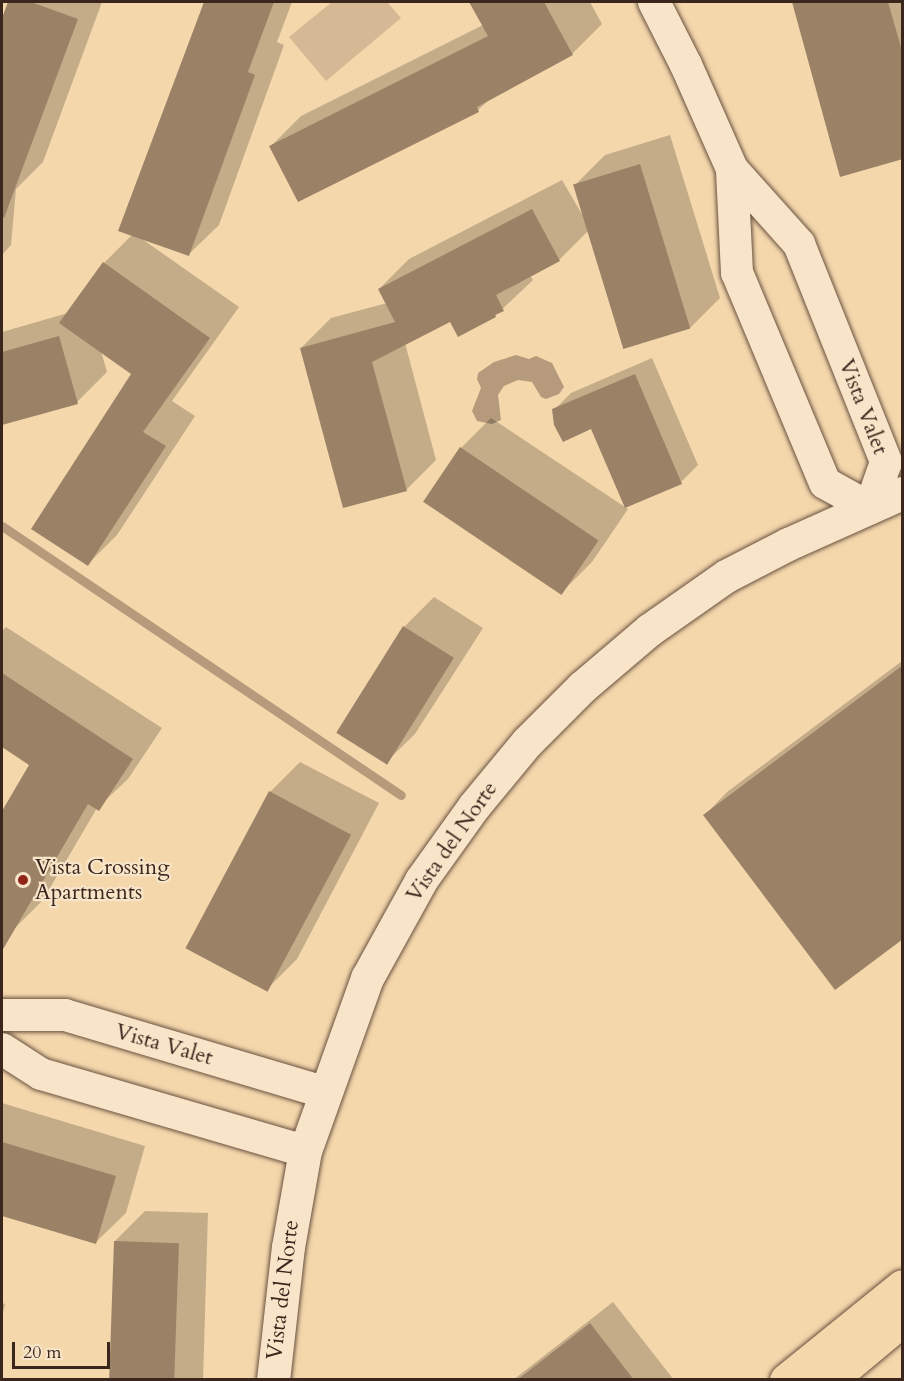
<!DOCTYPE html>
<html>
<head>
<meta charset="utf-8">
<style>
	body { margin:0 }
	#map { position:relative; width:904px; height:1381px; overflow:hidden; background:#f5d7ac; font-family:Cardo,serif }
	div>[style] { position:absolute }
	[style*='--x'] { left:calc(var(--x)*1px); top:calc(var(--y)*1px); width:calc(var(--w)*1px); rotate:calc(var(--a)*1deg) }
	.green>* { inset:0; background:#d5b994 }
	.water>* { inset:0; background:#b59b7b }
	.shadow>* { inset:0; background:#0003 }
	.stream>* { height:9px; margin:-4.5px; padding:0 4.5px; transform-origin:4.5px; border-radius:4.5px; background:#b59b7b }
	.building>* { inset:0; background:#9b8267; transform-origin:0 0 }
	.roads { filter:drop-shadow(0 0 2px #695240) drop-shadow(0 0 2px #695240) }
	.minor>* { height:32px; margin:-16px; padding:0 16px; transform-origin:16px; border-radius:16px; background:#f8e5c9 }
	.tertiary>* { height:33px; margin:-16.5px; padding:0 16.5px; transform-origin:16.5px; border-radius:16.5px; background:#f8e5c9 }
	.motorway>* { height:33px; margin:-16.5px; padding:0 16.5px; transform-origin:16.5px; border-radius:16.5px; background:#f5d7ac }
	.dots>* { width:16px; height:16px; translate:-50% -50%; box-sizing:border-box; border:3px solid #f8e5c9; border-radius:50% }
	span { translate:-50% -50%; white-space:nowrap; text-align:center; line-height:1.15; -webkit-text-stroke:4.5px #f8e5c9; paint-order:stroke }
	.street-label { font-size:22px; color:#3a261c }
	.poi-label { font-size:22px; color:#3a261c }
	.left { translate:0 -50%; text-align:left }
	.frame { position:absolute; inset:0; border:3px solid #3a261c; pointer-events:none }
	.scale { position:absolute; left:12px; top:1342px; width:98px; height:27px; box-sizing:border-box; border:3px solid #3a261c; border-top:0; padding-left:8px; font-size:18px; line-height:21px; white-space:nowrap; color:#3a261c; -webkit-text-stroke:4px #f8e5c9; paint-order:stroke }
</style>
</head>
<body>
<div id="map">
	<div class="green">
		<i style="clip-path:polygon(332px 2px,387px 2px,401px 18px,326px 81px,289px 37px)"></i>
	</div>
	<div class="water">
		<i style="clip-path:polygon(516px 355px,529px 359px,536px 356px,552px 363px,564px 387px,559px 394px,546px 399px,541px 397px,532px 382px,518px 380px,504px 386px,498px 395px,501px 420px,492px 424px,477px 421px,472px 411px,481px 388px,477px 379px,478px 373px,494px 362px)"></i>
	</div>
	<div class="shadow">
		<i style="clip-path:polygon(9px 2px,102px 2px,43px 162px,16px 189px,11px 245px,2px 255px,2px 22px)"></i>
		<i style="clip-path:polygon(206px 2px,292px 2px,277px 42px,284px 45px,219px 225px,189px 254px,142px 239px,239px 307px,172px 401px,195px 416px,117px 535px,88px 564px,133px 374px,101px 351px,107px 372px,77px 402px,2px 424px,2px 332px,68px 313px,104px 263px,132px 235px,120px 230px)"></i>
		<i style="clip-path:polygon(470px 2px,590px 2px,602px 24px,572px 54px,490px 99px,478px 110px,271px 146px,301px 116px,483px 25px)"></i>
		<i style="clip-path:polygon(794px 2px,902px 2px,902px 158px,841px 175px)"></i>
		<i style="clip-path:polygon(670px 135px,720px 298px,690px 328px,588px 231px,559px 260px,530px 275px,533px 280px,495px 316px,451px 320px,405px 343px,436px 460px,406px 490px,301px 348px,331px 318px,387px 303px,379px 289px,409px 259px,562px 180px,586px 221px,575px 185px,605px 155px)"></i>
		<i style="clip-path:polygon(652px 358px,698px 465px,681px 482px,591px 427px,554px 410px,571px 393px)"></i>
		<i style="clip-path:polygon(491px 418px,628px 509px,592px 562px,562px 592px,461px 448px)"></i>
		<i style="clip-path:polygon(434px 597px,483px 628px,415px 734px,385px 763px,404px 627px)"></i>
		<i style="clip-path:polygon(6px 627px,162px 728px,128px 779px,97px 808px,43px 900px,13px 930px,2px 923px,2px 814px,31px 764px,2px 745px,2px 631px)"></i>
		<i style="clip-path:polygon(902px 661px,902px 937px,705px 815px,727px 792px)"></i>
		<i style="clip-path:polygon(300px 762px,379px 803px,297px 959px,267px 989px,270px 792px)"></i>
		<i style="clip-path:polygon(2px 1103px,145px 1146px,126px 1213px,96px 1242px,2px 1214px)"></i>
		<i style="clip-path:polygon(145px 1211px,208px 1213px,203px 1380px,110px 1380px,115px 1241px)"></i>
		<i style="clip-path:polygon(613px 1302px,674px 1380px,513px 1380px)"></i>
		<i style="clip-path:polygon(2px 1303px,5px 1304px,2px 1317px)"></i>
	</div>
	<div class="stream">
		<i style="--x:2;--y:526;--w:481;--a:34"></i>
	</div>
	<div class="building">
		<i style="clip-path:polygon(8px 2px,31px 2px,78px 19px,4px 218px,2px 217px,2px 18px)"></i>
		<i style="clip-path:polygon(204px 2px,274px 2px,248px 72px,255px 75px,189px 256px,118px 231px)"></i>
		<i style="clip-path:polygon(469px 2px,544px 2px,573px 55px,477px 107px,479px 112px,298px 202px,269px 146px,488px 36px)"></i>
		<i style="clip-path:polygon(792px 2px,888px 2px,903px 54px,903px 159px,840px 177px)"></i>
		<i style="left:640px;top:164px;width:172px;height:70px;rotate:73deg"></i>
		<i style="clip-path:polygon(532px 209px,560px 261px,496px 295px,504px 311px,495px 315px,496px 317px,458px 337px,450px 322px,372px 362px,407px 491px,343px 508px,300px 348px,395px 322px,378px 289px)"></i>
		<i style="clip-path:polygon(103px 262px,210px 338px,143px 432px,166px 446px,88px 566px,31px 529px,131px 374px,59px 323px)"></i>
		<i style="clip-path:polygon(59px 336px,78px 404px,2px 425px,2px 352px)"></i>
		<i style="clip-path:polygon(635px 374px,682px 484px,625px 508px,591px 429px,563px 442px,554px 425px,552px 409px)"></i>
		<i style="left:460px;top:447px;width:167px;height:66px;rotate:34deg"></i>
		<i style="left:403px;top:626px;width:60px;height:126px;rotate:32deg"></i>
		<i style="clip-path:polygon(903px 665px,903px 939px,835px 990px,703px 815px)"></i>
		<i style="clip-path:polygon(2px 673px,133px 759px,99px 811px,88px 804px,2px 951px,2px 811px,29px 765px,2px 747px)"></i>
		<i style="left:269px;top:791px;width:93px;height:178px;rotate:28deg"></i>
		<i style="clip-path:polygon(2px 1142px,116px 1176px,96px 1244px,2px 1216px)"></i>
		<i style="left:114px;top:1241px;width:65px;height:139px;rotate:2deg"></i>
		<i style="clip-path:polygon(590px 1323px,634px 1380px,517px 1380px)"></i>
	</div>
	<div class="roads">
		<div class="minor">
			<i style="--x:654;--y:2;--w:71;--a:63.1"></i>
			<i style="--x:686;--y:65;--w:114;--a:66.1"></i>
			<i style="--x:732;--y:169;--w:101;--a:48.2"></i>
			<i style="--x:799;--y:244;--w:235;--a:68.2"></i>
			<i style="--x:886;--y:462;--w:49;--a:109.2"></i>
			<i style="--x:870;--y:508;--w:51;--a:-150.9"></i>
			<i style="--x:825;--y:483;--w:228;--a:-112.7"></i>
			<i style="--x:737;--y:273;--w:104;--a:-92.8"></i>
			<i style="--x:2;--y:1015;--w:63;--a:0"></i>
			<i style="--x:65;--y:1015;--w:270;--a:16.6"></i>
			<i style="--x:2;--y:1049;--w:46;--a:32.7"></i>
			<i style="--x:41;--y:1074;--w:275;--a:16.3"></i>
		</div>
		<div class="tertiary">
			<i style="--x:273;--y:1380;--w:134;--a:-83.6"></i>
			<i style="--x:288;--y:1247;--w:97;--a:-80"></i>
			<i style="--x:305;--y:1151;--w:184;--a:-70.3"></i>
			<i style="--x:367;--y:978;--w:112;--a:-61.1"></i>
			<i style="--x:421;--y:880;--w:91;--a:-54.4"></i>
			<i style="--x:474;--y:806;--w:83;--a:-50.4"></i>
			<i style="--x:527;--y:742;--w:78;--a:-45"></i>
			<i style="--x:582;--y:687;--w:88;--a:-40.4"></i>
			<i style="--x:649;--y:630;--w:94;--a:-35"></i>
			<i style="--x:726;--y:576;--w:70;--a:-27.3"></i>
			<i style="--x:788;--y:544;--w:125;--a:-24.1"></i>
		</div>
		<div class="motorway">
			<i style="--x:786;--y:1380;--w:149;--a:-39"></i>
			<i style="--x:830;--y:1380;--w:94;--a:-39.8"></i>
		</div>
	</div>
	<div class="dots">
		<i style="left:23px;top:880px;background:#8f2418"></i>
	</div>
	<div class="street-label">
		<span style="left:863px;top:407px;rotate:69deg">Vista Valet</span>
		<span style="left:452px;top:842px;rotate:-55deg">Vista del Norte</span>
		<span style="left:164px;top:1045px;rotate:16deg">Vista Valet</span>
		<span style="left:283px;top:1290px;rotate:-83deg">Vista del Norte</span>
	</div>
	<div class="poi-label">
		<span class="left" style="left:35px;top:880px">Vista Crossing<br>Apartments</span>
	</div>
	<div class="frame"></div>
	<div class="scale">20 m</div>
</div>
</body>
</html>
